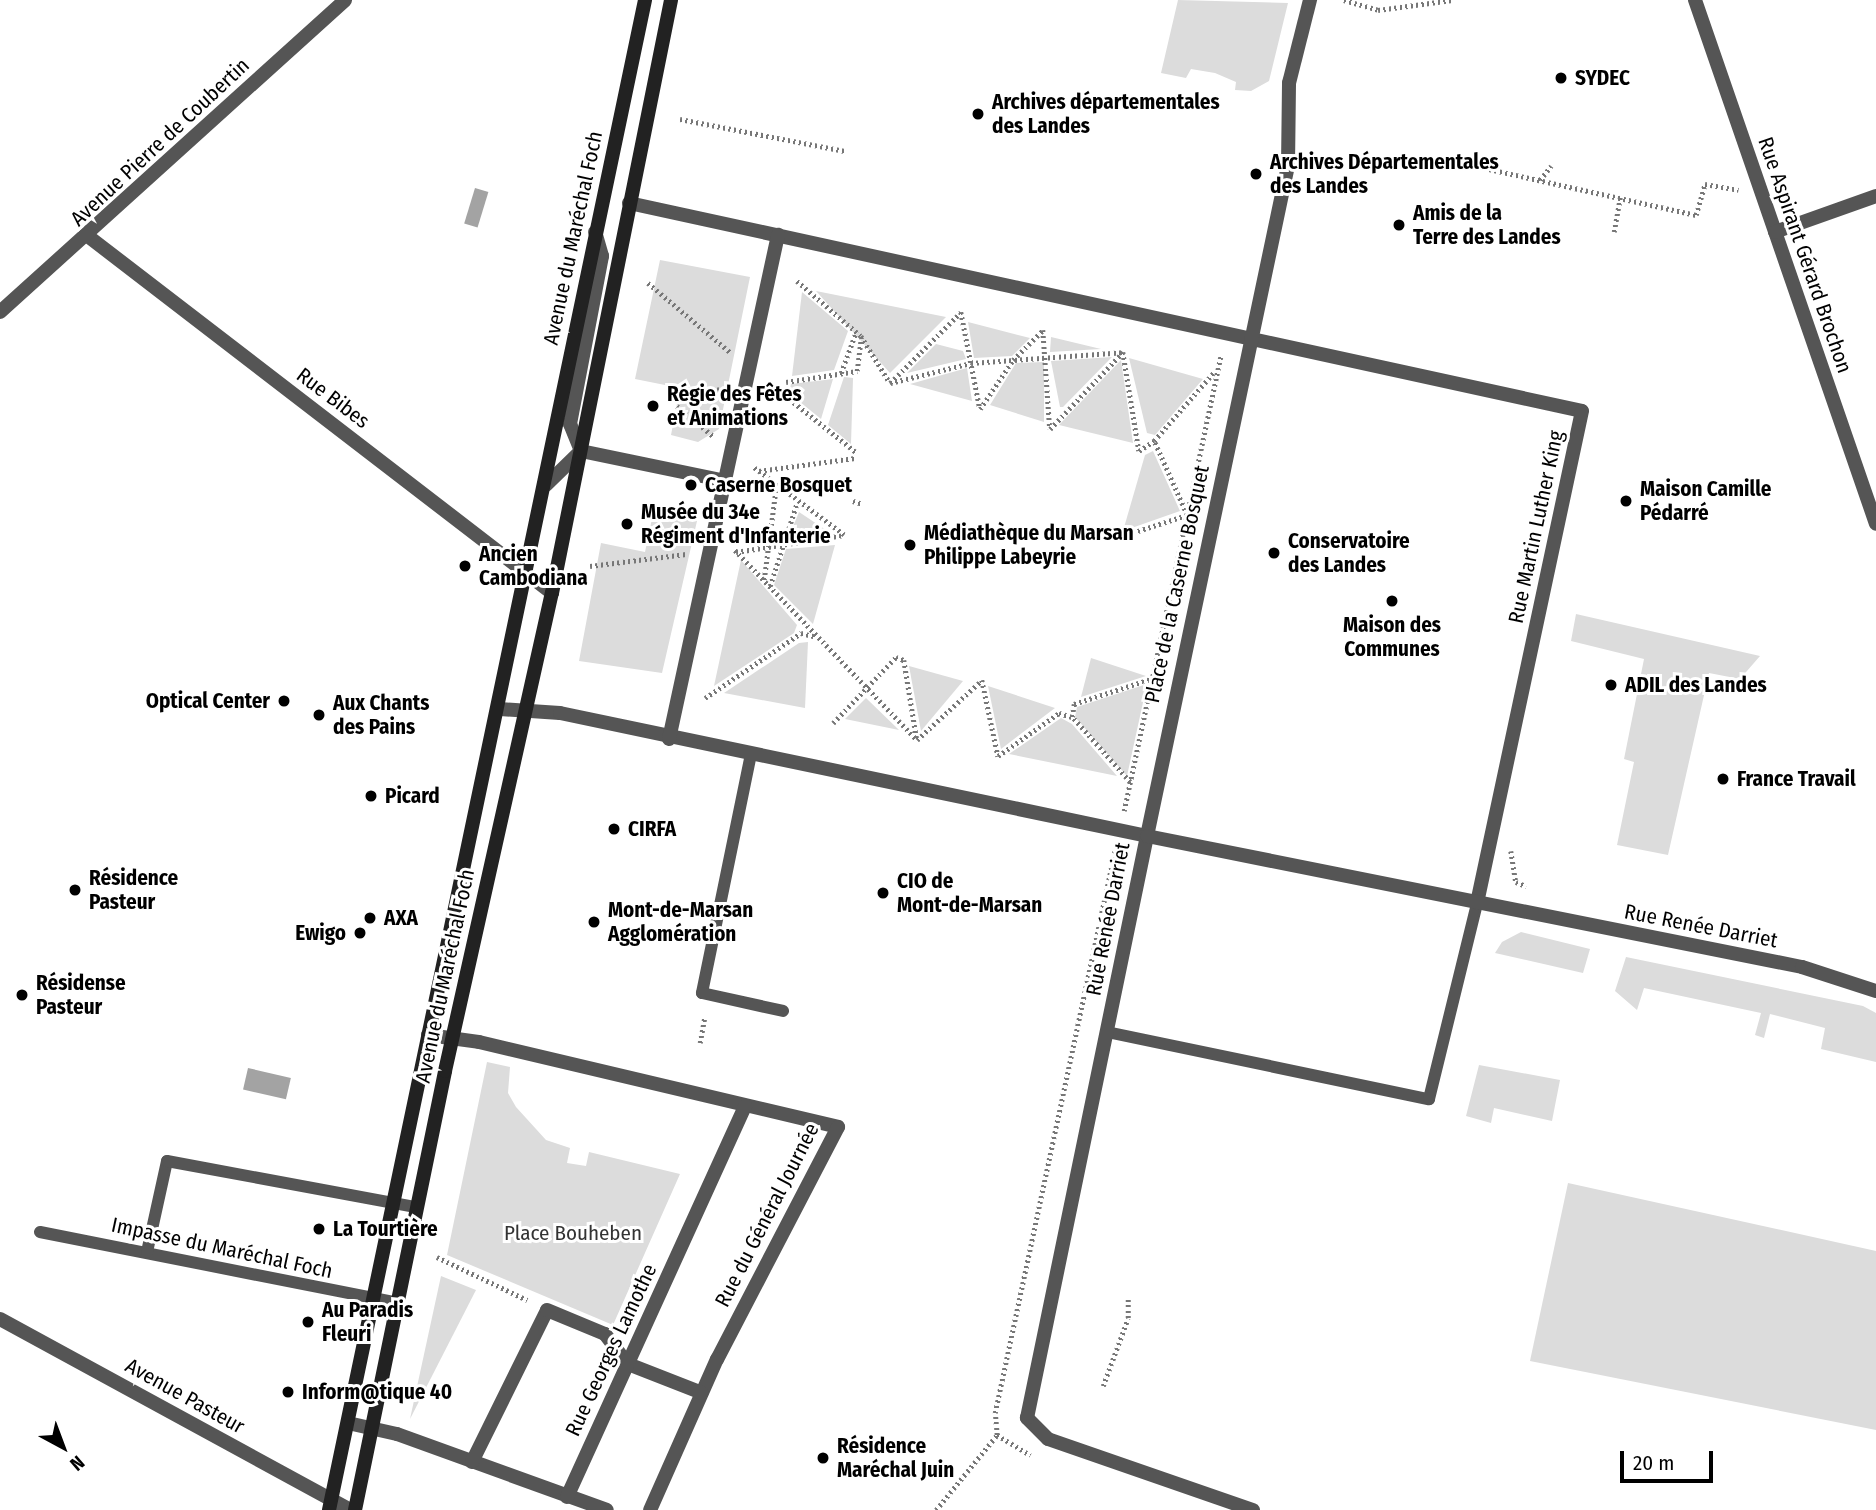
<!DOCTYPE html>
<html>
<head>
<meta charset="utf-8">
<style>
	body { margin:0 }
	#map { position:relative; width:1876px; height:1510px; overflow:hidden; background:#fff; font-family:"Fira Sans Condensed",sans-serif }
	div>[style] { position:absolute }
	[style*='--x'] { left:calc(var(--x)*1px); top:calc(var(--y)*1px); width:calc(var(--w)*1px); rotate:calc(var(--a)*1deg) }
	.green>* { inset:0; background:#dcdcdc }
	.water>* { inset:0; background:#a3a3a3; transform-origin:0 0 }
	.path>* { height:4.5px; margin-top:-2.25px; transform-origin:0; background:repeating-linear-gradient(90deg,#777 0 2px,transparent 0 5.5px) }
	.lane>* { height:12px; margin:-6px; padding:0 6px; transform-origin:6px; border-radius:6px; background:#555 }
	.street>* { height:14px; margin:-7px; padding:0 7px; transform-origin:7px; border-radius:7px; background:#555 }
	.secondary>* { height:14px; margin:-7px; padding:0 7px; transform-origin:7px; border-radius:7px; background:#222 }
	.dots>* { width:19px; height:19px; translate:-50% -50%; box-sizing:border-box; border:4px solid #fff; border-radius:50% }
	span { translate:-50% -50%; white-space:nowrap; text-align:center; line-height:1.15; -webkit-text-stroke:6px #fff; paint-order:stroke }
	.poi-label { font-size:21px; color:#000; font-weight:700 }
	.left { translate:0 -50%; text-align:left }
	.right { translate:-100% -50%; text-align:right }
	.street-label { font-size:21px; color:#000 }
	.park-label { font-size:21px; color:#333 }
	.north { position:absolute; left:28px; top:1412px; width:70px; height:70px; -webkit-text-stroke:5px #fff; paint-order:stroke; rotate:139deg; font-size:19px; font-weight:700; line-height:28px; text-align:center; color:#000 }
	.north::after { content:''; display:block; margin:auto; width:24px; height:32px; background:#000; clip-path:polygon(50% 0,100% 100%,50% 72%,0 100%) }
	.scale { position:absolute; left:1620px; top:1451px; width:93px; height:32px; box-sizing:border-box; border:4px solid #000; border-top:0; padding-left:9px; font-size:21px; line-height:24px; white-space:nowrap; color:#000; -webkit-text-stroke:5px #fff; paint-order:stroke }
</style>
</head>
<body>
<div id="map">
	<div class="green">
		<i style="clip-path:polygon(1178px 0,1288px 3px,1269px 81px,1251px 91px,1235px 90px,1236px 82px,1215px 73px,1191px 69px,1186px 78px,1161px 73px)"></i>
		<i style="clip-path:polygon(660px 260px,750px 277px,719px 429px,698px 442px,671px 435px,680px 388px,635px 379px)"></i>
		<i style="clip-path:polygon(816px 291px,946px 317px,890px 373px)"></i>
		<i style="clip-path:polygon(802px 292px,848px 331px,834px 370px,792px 376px)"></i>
		<i style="clip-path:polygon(968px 322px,1030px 338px,1012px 356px,974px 358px)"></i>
		<i style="clip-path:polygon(1051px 337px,1101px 349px,1050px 352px)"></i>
		<i style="clip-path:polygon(936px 344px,963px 351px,966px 359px,907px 373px)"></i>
		<i style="clip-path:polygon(1112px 357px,1063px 407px,1060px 407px,1051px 361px)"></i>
		<i style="clip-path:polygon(1129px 358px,1203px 379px,1155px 435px,1147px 433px)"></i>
		<i style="clip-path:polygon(1121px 360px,1133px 443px,1059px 425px)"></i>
		<i style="clip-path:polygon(1044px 362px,1044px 422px,990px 405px,1016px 363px)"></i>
		<i style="clip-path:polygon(967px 368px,972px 401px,910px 384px)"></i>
		<i style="clip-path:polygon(844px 377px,853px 378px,851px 444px,828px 425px)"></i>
		<i style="clip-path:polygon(833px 379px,821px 419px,789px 393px,791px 384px)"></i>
		<i style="clip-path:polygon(1153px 451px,1180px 511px,1123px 531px,1145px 455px)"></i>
		<i style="clip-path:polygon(655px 504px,685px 509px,697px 521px,662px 673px,579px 661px,601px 543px,645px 552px)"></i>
		<i style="clip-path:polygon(799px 512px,832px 534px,788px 539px)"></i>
		<i style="clip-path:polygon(835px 545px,813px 624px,774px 585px,786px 549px)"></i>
		<i style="clip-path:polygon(741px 560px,797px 625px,794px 633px,714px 686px)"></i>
		<i style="clip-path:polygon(1576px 614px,1760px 656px,1740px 679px,1709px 673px,1668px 855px,1617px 845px,1634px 762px,1624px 759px,1644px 659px,1571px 641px)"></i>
		<i style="clip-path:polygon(808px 642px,805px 708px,724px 693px,799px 643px)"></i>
		<i style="clip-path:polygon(1091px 658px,1146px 676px,1081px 697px)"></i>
		<i style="clip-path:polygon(909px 666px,963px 681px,921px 731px)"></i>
		<i style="clip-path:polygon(1147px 684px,1127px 776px,1075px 717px,1077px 707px)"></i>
		<i style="clip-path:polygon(988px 686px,1055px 708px,1001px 749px)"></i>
		<i style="clip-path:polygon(866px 698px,899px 730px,845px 719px)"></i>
		<i style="clip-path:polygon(1061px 718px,1072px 724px,1117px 776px,1009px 754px)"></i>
		<i style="clip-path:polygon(1521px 932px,1590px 949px,1583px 973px,1495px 953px,1502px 942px)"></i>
		<i style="clip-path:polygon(1626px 957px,1863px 1006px,1876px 1013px,1876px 1062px,1821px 1049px,1825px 1028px,1770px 1014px,1764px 1038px,1755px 1035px,1761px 1013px,1644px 988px,1637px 1010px,1615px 991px)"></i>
		<i style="clip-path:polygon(487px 1062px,510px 1067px,508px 1093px,516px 1107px,546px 1140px,570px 1148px,567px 1163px,586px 1166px,589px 1152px,680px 1174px,613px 1325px,447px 1255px)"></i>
		<i style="clip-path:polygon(1479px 1065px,1560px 1080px,1552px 1121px,1494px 1108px,1491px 1123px,1466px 1116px)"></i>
		<i style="clip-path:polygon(1568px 1183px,1876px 1251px,1876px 1430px,1530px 1361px)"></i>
		<i style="clip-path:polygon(441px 1276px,476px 1290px,410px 1419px)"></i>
	</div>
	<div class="water">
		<i style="left:475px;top:188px;width:14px;height:37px;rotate:17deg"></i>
		<i style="left:248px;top:1068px;width:44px;height:22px;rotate:13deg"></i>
	</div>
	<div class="path">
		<i style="--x:1344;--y:0;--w:35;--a:16"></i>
		<i style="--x:1378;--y:10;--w:75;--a:-7.7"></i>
		<i style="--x:680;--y:119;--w:168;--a:11"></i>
		<i style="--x:1457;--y:162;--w:245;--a:12.5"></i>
		<i style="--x:1696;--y:215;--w:32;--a:-74"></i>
		<i style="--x:1705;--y:184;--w:34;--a:10"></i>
		<i style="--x:1540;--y:180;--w:18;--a:-52"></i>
		<i style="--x:1614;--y:232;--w:35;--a:-80"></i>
		<i style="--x:797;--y:281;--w:84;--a:40.7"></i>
		<i style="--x:861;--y:336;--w:55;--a:58.3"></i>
		<i style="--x:890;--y:383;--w:100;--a:-45"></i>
		<i style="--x:961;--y:312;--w:99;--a:78.9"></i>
		<i style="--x:980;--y:409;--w:59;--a:-56"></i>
		<i style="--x:1013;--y:360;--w:42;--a:-45"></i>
		<i style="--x:1043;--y:330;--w:99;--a:86"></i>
		<i style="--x:1050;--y:429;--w:106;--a:-46.5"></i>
		<i style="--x:1123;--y:352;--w:100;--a:80.8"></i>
		<i style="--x:1139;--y:451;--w:18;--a:-34"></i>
		<i style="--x:1154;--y:441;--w:93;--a:-48.9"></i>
		<i style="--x:648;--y:283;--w:109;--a:40.1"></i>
		<i style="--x:841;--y:373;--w:44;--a:-69.9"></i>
		<i style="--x:786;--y:382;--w:72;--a:-8.8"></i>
		<i style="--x:857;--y:371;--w:34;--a:-83"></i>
		<i style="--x:890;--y:383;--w:83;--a:-13.9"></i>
		<i style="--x:971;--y:363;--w:152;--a:-4.1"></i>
		<i style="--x:772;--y:385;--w:107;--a:38.6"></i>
		<i style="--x:679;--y:395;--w:43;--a:-7.9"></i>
		<i style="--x:677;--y:406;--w:47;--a:39.8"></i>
		<i style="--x:759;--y:471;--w:97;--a:-7.7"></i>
		<i style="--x:853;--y:501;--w:10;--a:17"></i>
		<i style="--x:1117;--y:538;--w:74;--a:-18.2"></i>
		<i style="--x:1187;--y:515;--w:81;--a:-114"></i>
		<i style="--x:735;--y:550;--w:262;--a:46.2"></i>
		<i style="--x:736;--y:552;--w:109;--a:-8.9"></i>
		<i style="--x:844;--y:535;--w:114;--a:-143.2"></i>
		<i style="--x:590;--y:566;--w:97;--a:-7.1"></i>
		<i style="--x:764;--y:580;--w:93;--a:-82.6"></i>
		<i style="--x:770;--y:586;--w:87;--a:-72"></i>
		<i style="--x:705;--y:698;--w:116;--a:-34.1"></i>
		<i style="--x:801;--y:633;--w:16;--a:14"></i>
		<i style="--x:833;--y:723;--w:91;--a:-46.3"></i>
		<i style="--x:896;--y:657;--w:9;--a:21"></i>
		<i style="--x:904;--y:660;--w:81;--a:80.8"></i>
		<i style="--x:917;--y:740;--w:88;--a:-42.7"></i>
		<i style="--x:982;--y:680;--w:78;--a:78.1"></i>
		<i style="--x:998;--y:756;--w:75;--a:-35.2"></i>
		<i style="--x:1059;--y:713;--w:14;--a:17"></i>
		<i style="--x:1130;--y:782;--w:87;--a:-131.7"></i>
		<i style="--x:1072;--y:717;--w:13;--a:-81"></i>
		<i style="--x:1074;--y:704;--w:81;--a:-18"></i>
		<i style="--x:1124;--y:811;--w:467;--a:-78"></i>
		<i style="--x:1511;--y:851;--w:31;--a:81"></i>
		<i style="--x:1516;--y:882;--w:11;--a:22"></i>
		<i style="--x:700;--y:1043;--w:27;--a:-80"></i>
		<i style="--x:437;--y:1257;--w:100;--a:25.5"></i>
		<i style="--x:1103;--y:1386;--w:72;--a:-69.8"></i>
		<i style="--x:1128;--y:1318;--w:22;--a:-90"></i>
		<i style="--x:997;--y:1435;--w:22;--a:-95"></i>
		<i style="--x:995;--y:1413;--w:576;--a:-77.97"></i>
		<i style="--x:997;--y:1435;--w:39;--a:31"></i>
		<i style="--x:936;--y:1510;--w:97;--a:-50.9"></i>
	</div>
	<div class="lane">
		<i style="--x:751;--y:754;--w:244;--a:101.6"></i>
		<i style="--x:702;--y:993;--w:83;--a:12.5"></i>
		<i style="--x:1107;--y:1032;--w:329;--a:11.8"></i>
		<i style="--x:1429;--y:1099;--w:202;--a:-76.2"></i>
		<i style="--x:40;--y:1232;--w:364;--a:11.2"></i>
		<i style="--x:147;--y:1252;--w:93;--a:-77.6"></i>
		<i style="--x:167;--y:1161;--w:253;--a:10.5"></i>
	</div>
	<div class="street">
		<i style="--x:1695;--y:0;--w:554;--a:70.94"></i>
		<i style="--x:629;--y:203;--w:975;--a:12.31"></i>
		<i style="--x:1582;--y:411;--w:503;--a:102.05"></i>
		<i style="--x:1775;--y:232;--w:107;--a:-19.6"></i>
		<i style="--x:89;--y:237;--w:584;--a:37.56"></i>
		<i style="--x:0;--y:312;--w:465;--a:-42.1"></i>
		<i style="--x:581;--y:451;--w:29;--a:-112"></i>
		<i style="--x:570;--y:424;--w:171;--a:-79.2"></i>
		<i style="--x:602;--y:256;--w:25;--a:-106"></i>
		<i style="--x:581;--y:451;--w:148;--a:11.7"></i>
		<i style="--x:546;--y:485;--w:49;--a:-44.2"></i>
		<i style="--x:500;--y:709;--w:60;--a:3.8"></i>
		<i style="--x:560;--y:713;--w:600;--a:11.83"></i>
		<i style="--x:1147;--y:836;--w:685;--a:-78.12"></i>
		<i style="--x:1288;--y:166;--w:83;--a:-89.3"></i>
		<i style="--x:1289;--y:83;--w:86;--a:-75.8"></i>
		<i style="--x:669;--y:739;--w:516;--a:-77.8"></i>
		<i style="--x:428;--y:1035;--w:51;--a:7.8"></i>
		<i style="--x:479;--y:1042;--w:369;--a:13.3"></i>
		<i style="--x:838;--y:1127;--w:262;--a:117.5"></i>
		<i style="--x:717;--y:1359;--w:165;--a:113.9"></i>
		<i style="--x:0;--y:1319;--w:399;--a:28.6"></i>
		<i style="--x:348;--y:1423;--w:50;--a:12.7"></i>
		<i style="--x:397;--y:1434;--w:223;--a:19.9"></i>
		<i style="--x:472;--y:1462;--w:169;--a:-63.7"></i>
		<i style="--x:547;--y:1310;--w:63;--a:22.5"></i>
		<i style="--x:605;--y:1334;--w:38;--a:53"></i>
		<i style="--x:628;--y:1364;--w:79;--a:21.4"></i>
		<i style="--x:567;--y:1497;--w:430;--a:-65.5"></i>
		<i style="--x:1253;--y:1510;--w:217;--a:-160.9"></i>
		<i style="--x:1048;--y:1439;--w:30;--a:-135"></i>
		<i style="--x:1027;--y:1418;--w:594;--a:-78.35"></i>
		<i style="--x:1147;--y:836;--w:668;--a:11.31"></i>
		<i style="--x:1802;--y:967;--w:78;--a:18"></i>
	</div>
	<div class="secondary">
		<i style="--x:329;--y:1510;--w:1543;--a:-78.18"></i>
		<i style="--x:355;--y:1510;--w:448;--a:-78.4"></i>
		<i style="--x:445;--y:1071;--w:490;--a:-77.4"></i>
		<i style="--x:552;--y:593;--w:605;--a:-78.65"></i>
	</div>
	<div class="dots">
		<i style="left:1561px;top:78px;background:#000"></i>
		<i style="left:978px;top:114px;background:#000"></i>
		<i style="left:1256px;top:174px;background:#000"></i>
		<i style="left:1399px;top:225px;background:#000"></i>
		<i style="left:653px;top:406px;background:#000"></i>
		<i style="left:691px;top:485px;background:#000"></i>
		<i style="left:1626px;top:501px;background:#000"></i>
		<i style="left:627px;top:524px;background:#000"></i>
		<i style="left:910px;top:545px;background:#000"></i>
		<i style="left:1274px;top:553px;background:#000"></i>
		<i style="left:465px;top:566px;background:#000"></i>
		<i style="left:1392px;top:601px;background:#000"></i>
		<i style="left:1611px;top:685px;background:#000"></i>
		<i style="left:284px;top:701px;background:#000"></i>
		<i style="left:319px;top:715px;background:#000"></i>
		<i style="left:1723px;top:779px;background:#000"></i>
		<i style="left:371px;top:796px;background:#000"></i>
		<i style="left:614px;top:829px;background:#000"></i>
		<i style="left:75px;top:890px;background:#000"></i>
		<i style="left:883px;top:893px;background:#000"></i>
		<i style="left:370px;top:918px;background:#000"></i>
		<i style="left:594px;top:922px;background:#000"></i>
		<i style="left:360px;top:933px;background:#000"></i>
		<i style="left:22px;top:995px;background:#000"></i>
		<i style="left:319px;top:1229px;background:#000"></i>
		<i style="left:308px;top:1322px;background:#000"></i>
		<i style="left:288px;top:1392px;background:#000"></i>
		<i style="left:823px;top:1458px;background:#000"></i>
	</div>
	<div class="poi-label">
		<span class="left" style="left:1575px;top:78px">SYDEC</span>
		<span class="left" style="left:992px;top:114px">Archives départementales<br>des Landes</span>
		<span class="left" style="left:1270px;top:174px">Archives Départementales<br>des Landes</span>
		<span class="left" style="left:1413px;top:225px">Amis de la<br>Terre des Landes</span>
		<span class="left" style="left:667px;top:406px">Régie des Fêtes<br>et Animations</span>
		<span class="left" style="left:705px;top:485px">Caserne Bosquet</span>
		<span class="left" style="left:1640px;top:501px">Maison Camille<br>Pédarré</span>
		<span class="left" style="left:641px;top:524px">Musée du 34e<br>Régiment d'Infanterie</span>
		<span class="left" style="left:924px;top:545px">Médiathèque du Marsan<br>Philippe Labeyrie</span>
		<span class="left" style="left:1288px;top:553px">Conservatoire<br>des Landes</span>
		<span class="left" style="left:479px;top:566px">Ancien<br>Cambodiana</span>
		<span style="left:1392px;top:637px">Maison des<br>Communes</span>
		<span class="left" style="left:1625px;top:685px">ADIL des Landes</span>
		<span class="right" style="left:270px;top:701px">Optical Center</span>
		<span class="left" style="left:333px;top:715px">Aux Chants<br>des Pains</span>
		<span class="left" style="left:1737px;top:779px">France Travail</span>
		<span class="left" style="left:385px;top:796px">Picard</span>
		<span class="left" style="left:628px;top:829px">CIRFA</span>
		<span class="left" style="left:89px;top:890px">Résidence<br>Pasteur</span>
		<span class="left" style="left:897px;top:893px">CIO de<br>Mont-de-Marsan</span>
		<span class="left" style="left:608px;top:922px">Mont-de-Marsan<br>Agglomération</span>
		<span class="left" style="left:384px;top:918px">AXA</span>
		<span class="right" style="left:346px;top:933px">Ewigo</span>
		<span class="left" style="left:36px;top:995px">Résidense<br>Pasteur</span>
		<span class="left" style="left:333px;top:1229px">La Tourtière</span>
		<span class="left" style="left:322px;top:1322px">Au Paradis<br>Fleuri</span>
		<span class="left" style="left:302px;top:1392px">Inform@tique 40</span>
		<span class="left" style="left:837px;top:1458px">Résidence<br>Maréchal Juin</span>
	</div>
	<div class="street-label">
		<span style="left:160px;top:142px;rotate:-43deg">Avenue Pierre de Coubertin</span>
		<span style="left:573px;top:238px;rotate:-78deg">Avenue du Maréchal Foch</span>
		<span style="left:1805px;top:255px;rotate:71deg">Rue Aspirant Gérard Brochon</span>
		<span style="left:333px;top:398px;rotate:37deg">Rue Bibes</span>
		<span style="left:1536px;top:527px;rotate:-78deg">Rue Martin Luther King</span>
		<span style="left:1177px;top:584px;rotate:-78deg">Place de la Caserne Bosquet</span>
		<span style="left:1108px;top:919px;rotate:-79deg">Rue Renée Darriet</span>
		<span style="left:1701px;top:926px;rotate:11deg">Rue Renée Darriet</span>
		<span style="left:445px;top:976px;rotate:-78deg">Avenue du Maréchal Foch</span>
		<span style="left:767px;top:1215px;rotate:-63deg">Rue du Général Journée</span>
		<span style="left:222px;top:1248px;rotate:12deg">Impasse du Maréchal Foch</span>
		<span style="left:611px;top:1350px;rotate:-65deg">Rue Georges Lamothe</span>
		<span style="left:185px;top:1396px;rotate:29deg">Avenue Pasteur</span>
	</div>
	<div class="park-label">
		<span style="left:573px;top:1233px">Place Bouheben</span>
	</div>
	<div class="north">N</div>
	<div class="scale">20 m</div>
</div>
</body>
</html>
